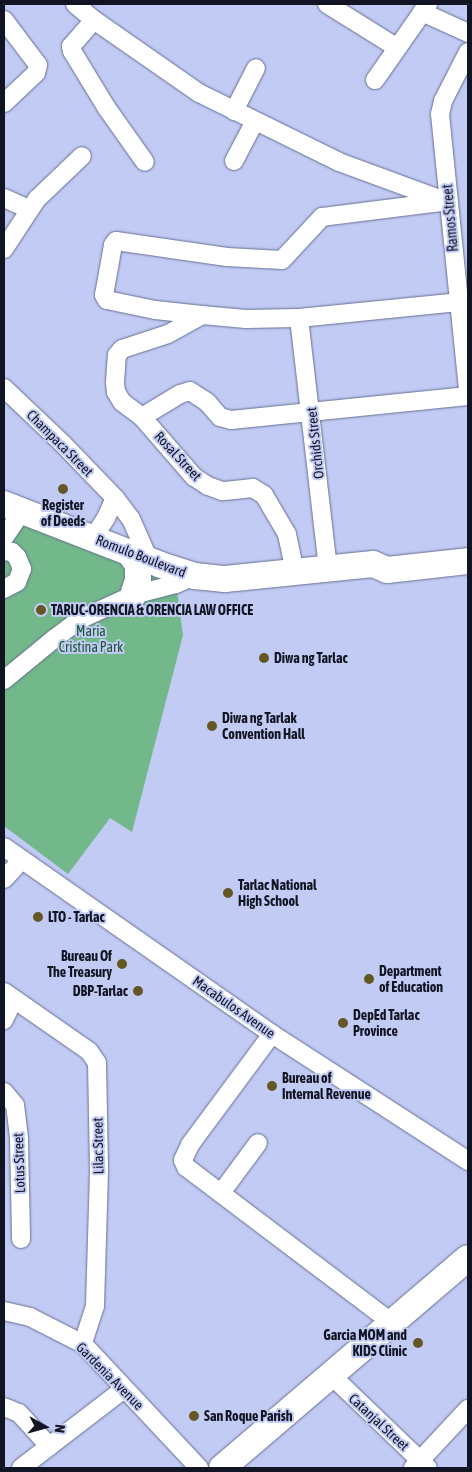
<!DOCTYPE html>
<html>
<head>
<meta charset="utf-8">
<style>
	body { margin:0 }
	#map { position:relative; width:472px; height:1472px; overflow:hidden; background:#c2cbf4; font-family:"Asap Condensed",sans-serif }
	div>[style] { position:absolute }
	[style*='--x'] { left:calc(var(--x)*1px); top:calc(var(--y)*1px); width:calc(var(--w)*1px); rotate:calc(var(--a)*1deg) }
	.green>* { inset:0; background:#72b88a }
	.roads { filter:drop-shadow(0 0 1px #676f93) drop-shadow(0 0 1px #676f93) }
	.minor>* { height:18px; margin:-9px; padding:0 9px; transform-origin:9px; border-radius:9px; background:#fff }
	.highway>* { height:26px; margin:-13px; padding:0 13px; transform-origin:13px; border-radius:13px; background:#fff }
	.dots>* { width:14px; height:14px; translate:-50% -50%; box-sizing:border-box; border:2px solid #c2cbf4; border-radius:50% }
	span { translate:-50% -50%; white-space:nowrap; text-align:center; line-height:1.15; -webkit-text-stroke:4px #c2cbf4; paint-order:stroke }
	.street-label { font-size:14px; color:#111422 }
	.poi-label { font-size:14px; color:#111422; font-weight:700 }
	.left { translate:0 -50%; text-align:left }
	.right { translate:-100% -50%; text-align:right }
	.park-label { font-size:14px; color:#1b5534 }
	.frame { position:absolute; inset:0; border:5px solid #111422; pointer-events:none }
	.north { position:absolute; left:20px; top:1402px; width:50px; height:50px; -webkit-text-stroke:4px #c2cbf4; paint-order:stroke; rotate:97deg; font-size:14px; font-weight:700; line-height:20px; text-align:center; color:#111422 }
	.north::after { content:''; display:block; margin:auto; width:18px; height:22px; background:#111422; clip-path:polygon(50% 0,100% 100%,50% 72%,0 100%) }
</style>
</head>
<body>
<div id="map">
	<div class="green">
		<i style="clip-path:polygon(4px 513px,175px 576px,183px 635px,132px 832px,110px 818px,68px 874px,4px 826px)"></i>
	</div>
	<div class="roads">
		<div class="minor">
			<i style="--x:75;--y:4;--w:25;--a:40"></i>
			<i style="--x:94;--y:20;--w:128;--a:34.8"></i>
			<i style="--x:199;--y:93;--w:156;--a:26.2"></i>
			<i style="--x:339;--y:162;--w:113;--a:20.2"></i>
			<i style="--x:327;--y:4;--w:81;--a:31.9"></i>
			<i style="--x:422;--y:12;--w:51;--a:24.5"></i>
			<i style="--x:4;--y:20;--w:56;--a:52.9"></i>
			<i style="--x:38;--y:65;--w:8;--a:104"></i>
			<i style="--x:36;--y:73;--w:44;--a:136.8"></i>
			<i style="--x:94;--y:20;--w:35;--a:131"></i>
			<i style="--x:71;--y:46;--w:5;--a:79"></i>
			<i style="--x:72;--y:51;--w:66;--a:58.7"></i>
			<i style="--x:106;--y:107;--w:67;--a:54.7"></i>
			<i style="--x:468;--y:52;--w:55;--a:117"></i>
			<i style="--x:443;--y:101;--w:13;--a:103"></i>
			<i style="--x:440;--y:114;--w:278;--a:84.2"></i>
			<i style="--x:375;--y:80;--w:93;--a:-55.1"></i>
			<i style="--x:234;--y:111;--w:48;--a:-62.9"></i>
			<i style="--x:234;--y:161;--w:45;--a:-62.3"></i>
			<i style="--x:4;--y:198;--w:27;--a:24"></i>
			<i style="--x:4;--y:249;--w:60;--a:-56.6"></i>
			<i style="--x:37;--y:199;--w:62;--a:-43.7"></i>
			<i style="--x:202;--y:315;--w:47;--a:-173.9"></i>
			<i style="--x:155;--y:310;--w:49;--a:-168.2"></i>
			<i style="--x:107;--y:300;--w:6;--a:-121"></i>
			<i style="--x:104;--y:295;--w:51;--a:-79.8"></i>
			<i style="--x:113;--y:245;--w:5;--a:-53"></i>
			<i style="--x:116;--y:241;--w:112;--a:8.2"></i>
			<i style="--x:227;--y:257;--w:55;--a:3.1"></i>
			<i style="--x:282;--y:260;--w:59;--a:-47.1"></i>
			<i style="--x:322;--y:217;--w:127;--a:-7.2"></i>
			<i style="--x:299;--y:318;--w:252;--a:83.4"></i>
			<i style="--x:4;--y:388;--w:81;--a:43.5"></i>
			<i style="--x:63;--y:444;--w:75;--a:46.1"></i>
			<i style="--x:115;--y:498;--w:26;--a:53"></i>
			<i style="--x:131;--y:519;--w:45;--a:66.3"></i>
			<i style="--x:142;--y:417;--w:44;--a:-31.2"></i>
			<i style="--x:180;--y:394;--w:10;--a:-17"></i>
			<i style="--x:190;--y:391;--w:20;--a:33"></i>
			<i style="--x:207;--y:402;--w:20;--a:49"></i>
			<i style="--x:220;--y:417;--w:11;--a:15"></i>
			<i style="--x:231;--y:420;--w:238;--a:-5.8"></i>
			<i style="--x:4;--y:538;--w:34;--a:-56"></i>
			<i style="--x:93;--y:538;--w:24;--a:-57"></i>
			<i style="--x:106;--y:518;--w:22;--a:-66"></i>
			<i style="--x:4;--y:551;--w:8;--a:7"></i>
			<i style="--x:12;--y:552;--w:7;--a:45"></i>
			<i style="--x:17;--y:557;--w:13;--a:67"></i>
			<i style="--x:22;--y:569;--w:14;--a:111"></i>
			<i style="--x:17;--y:582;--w:15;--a:152"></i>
			<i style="--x:295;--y:572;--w:39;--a:-102"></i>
			<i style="--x:287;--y:534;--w:45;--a:-120.5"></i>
			<i style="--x:264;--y:495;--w:13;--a:-148"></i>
			<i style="--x:253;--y:488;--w:31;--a:174"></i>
			<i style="--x:222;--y:491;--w:15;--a:-160"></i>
			<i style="--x:208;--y:486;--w:17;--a:-147"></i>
			<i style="--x:194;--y:477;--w:79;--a:-130.9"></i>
			<i style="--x:142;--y:417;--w:25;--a:-143"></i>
			<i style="--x:122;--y:402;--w:12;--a:-121"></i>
			<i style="--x:116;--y:392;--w:10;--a:-96"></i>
			<i style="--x:115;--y:382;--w:27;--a:-86"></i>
			<i style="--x:117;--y:355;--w:8;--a:-50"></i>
			<i style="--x:122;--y:349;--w:48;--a:-18.1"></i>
			<i style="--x:168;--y:334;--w:39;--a:-29"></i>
			<i style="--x:202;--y:315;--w:44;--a:5.2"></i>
			<i style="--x:246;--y:319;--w:53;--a:-1.1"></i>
			<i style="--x:299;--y:318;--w:160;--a:-5.7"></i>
			<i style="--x:4;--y:680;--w:65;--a:-39.4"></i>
			<i style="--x:54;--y:639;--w:34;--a:-37"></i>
			<i style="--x:81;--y:619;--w:57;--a:-24.8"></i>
			<i style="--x:133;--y:595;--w:44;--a:-14.3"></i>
			<i style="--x:176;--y:584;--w:21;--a:-23"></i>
			<i style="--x:4;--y:847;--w:327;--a:34.9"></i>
			<i style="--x:272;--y:1034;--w:234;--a:32.9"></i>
			<i style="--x:4;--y:879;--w:26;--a:-47"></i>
			<i style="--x:4;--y:992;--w:103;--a:34.8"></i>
			<i style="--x:89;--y:1051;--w:14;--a:56"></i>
			<i style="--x:97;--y:1063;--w:108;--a:88.9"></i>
			<i style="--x:99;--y:1171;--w:135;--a:91.7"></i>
			<i style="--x:95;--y:1306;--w:40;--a:108"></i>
			<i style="--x:4;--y:1020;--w:23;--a:-65"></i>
			<i style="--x:272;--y:1034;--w:138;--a:126.5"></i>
			<i style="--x:190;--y:1145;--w:17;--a:115"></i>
			<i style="--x:183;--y:1160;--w:8;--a:67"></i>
			<i style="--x:186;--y:1167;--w:258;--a:37.1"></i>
			<i style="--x:4;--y:1092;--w:17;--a:50"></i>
			<i style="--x:15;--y:1105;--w:35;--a:83"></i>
			<i style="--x:19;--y:1140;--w:99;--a:88.8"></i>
			<i style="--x:221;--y:1193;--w:62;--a:-53.5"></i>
			<i style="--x:4;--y:1311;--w:27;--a:13"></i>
			<i style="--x:30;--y:1317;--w:59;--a:27"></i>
			<i style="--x:83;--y:1344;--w:170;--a:46.9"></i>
			<i style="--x:331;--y:1375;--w:134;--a:43.8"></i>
			<i style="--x:4;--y:1407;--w:16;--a:22"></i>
			<i style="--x:19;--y:1413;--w:45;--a:47.7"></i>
			<i style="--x:21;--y:1468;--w:130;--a:-37.5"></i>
			<i style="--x:413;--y:1468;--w:81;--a:-47"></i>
		</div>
		<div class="highway">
			<i style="--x:4;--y:504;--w:168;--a:21.2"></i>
			<i style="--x:161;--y:565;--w:36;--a:18"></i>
			<i style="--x:195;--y:576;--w:30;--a:6"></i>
			<i style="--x:225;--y:579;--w:149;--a:-5.8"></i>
			<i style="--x:373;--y:564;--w:15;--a:23"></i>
			<i style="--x:387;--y:570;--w:81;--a:-6.3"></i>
			<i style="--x:129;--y:552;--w:16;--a:55"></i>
			<i style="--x:138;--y:565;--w:15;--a:90"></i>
			<i style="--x:138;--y:580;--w:16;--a:108"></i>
			<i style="--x:222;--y:1468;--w:323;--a:-40.5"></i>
		</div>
	</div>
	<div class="dots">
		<i style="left:63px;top:489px;background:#655724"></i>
		<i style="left:41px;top:610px;background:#655724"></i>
		<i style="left:264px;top:658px;background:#655724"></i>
		<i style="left:212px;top:726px;background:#655724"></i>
		<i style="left:228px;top:893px;background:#655724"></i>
		<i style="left:38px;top:917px;background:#655724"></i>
		<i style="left:122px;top:964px;background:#655724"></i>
		<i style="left:369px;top:979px;background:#655724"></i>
		<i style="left:138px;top:991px;background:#655724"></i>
		<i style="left:343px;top:1023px;background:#655724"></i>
		<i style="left:272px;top:1086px;background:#655724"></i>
		<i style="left:418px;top:1343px;background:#655724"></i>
		<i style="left:194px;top:1416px;background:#655724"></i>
	</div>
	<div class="street-label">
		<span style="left:450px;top:218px;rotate:-95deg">Ramos Street</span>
		<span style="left:60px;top:443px;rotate:45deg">Champaca Street</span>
		<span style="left:315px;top:443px;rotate:-96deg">Orchids Street</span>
		<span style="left:178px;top:456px;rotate:47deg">Rosal Street</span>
		<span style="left:141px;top:556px;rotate:21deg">Romulo Boulevard</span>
		<span style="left:234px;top:1007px;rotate:35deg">Macabulos Avenue</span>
		<span style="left:98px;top:1146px;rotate:-91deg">Lilac Street</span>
		<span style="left:19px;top:1163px;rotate:-92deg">Lotus Street</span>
		<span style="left:110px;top:1376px;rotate:45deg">Gardenia Avenue</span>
		<span style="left:379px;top:1422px;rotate:43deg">Catanjal Street</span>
	</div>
	<div class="poi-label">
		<span style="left:63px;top:513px">Register<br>of Deeds</span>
		<span class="left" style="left:51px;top:610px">TARUC-ORENCIA &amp; ORENCIA LAW OFFICE</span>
		<span class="left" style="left:274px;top:658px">Diwa ng Tarlac</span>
		<span class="left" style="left:222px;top:726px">Diwa ng Tarlak<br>Convention Hall</span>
		<span class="left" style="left:238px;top:893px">Tarlac National<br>High School</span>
		<span class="left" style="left:48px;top:917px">LTO - Tarlac</span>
		<span class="right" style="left:112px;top:964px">Bureau Of<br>The Treasury</span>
		<span class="left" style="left:379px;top:979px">Department<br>of Education</span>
		<span class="right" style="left:128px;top:991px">DBP-Tarlac</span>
		<span class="left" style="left:353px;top:1023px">DepEd Tarlac<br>Province</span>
		<span class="left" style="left:282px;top:1086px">Bureau of<br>Internal Revenue</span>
		<span class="right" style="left:407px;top:1343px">Garcia MOM and<br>KIDS Clinic</span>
		<span class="left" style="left:204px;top:1416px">San Roque Parish</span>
	</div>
	<div class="park-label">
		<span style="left:91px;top:639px">Maria<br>Cristina Park</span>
	</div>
	<div class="frame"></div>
	<div class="north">N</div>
</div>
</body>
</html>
